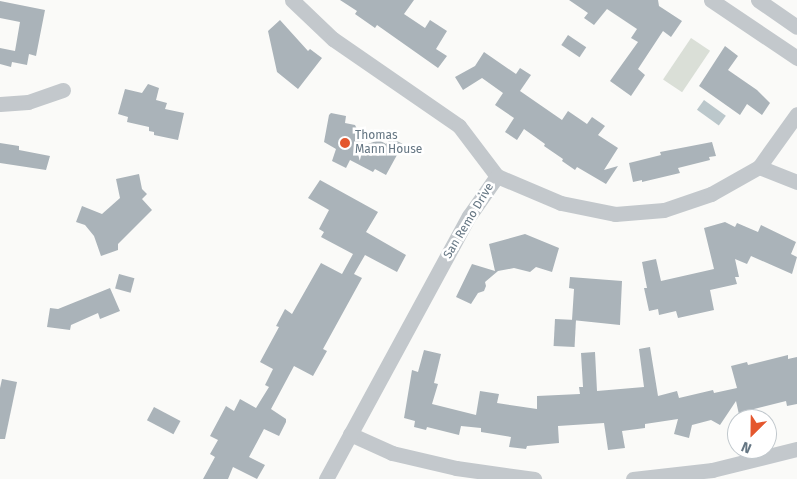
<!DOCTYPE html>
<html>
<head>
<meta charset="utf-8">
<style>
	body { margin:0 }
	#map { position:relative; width:797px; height:479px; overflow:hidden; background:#fafaf8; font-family:"Fira Sans",sans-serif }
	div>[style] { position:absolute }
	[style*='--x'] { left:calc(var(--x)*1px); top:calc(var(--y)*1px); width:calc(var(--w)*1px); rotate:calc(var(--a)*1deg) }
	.green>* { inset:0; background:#dadfd7; transform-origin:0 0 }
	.water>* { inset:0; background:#bbc7cb; transform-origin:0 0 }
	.building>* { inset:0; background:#aab3b9; transform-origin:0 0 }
	.minor>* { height:15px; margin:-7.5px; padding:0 7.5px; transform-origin:7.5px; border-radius:7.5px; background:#c3c8cc }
	.dots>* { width:14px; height:14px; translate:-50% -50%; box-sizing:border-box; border:2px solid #fff; border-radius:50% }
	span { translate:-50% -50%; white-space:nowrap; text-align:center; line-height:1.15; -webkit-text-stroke:5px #fff; paint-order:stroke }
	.poi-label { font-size:12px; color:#657683 }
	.left { translate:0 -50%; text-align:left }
	.street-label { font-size:12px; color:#657683 }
	.north { position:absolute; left:727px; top:409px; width:50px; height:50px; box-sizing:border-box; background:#fff; border:1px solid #c1c8cd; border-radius:50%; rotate:203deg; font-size:14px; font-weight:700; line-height:20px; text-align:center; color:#657683 }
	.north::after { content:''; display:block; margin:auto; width:18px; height:22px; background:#e4572e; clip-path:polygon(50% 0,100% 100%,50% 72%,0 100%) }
</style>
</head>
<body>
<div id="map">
	<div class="green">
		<i style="left:691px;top:38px;width:23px;height:50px;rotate:34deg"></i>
	</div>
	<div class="water">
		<i style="left:704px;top:100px;width:27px;height:12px;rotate:36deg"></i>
	</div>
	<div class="building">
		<i style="clip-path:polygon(340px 0,414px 0,404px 14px,425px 28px,430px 20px,447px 31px,436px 49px,447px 56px,438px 68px,377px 25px,375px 28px,355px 14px,357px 11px)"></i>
		<i style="clip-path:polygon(569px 0,658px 0,659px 6px,682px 21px,671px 37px,663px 31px,638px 69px,645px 75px,631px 96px,610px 81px,638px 42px,631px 38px,637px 29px,607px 9px,594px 25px,584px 18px,588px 13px)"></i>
		<i style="clip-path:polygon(0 1px,45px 10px,36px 56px,29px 54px,27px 65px,12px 62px,11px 67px,0 64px,0 48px,15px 51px,20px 22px,0 18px)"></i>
		<i style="clip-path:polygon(280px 20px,308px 51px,310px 49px,322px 58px,298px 89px,277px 72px,268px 31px)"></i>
		<i style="left:568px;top:35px;width:22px;height:12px;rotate:34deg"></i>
		<i style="clip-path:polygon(725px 46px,738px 56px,728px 70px,757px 90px,770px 103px,762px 115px,747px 104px,740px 115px,699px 86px)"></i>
		<i style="clip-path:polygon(484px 52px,516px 74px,520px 68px,531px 75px,520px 91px,562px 120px,568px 111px,587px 124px,592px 117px,605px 126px,598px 135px,618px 148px,604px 170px,618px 166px,606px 184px,577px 167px,575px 170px,562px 161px,563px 159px,544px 146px,545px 144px,524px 129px,517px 140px,505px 132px,514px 118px,495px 105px,503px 93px,482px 78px,463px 90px,455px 77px,475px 66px)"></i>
		<i style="clip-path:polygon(148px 84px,159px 88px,156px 100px,167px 103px,165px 109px,184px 113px,178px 140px,154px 135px,154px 132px,149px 131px,149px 127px,127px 122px,128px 117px,118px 114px,125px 89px,142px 93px)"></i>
		<i style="clip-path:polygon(331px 113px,346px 116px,345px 123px,355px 125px,365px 145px,379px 140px,386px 144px,391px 138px,403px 144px,386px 175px,375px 169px,373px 172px,350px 160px,346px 168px,332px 161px,336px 149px,324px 142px,329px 115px)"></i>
		<i style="clip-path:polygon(712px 142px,716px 156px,709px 157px,710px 160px,678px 168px,680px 173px,642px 182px,642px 180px,633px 182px,629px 163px,661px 155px,660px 152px)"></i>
		<i style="clip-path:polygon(0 143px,19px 146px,19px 150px,50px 156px,46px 170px,0 163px)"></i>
		<i style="clip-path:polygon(139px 174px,142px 189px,147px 194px,142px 199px,152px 210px,118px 244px,118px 250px,101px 256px,94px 236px,85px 225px,76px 222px,82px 206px,102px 214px,120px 198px,116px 179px)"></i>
		<i style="clip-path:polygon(320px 180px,378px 212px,366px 232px,406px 255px,397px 272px,365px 255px,354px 274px,362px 278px,323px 349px,327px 351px,313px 376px,294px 366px,271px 409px,286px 419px,286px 422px,279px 436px,264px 429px,249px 457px,265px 465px,257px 479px,233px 467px,228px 479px,203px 479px,215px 457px,210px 454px,218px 440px,210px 436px,226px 406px,234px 411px,240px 399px,256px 408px,269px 387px,265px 385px,273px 369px,260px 362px,279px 327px,276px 326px,285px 309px,292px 314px,321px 263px,342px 274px,353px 254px,321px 237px,324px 232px,319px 229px,329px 210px,308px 198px)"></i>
		<i style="clip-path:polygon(725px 222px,735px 227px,737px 223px,758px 232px,761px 225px,796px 242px,791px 254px,797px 257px,792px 274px,751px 256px,747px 264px,735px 259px,739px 277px,735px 277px,737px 284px,710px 290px,714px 310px,678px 318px,676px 311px,659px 315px,658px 309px,649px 311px,644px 288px,647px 288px,642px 262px,656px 259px,661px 281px,714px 269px,704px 228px)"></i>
		<i style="clip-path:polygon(525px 234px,559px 248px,552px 272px,536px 267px,530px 272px,514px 268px,498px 271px,485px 282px,486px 286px,484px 291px,478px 293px,471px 304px,456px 297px,472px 264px,495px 271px,489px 244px)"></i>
		<i style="left:119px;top:274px;width:16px;height:15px;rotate:15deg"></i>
		<i style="clip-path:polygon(570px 277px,622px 281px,620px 325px,572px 320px,574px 289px,569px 288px)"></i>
		<i style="clip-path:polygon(110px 288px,120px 311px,100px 319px,98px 313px,71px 325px,70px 330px,47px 327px,50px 308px,58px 309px)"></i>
		<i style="left:555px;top:319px;width:21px;height:27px;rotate:3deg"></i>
		<i style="clip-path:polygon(650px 347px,658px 396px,677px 391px,679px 398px,713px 390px,714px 393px,737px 388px,731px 366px,747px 362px,748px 365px,788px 355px,788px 359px,797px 357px,797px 404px,787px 406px,786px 401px,754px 409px,756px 419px,740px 419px,736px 401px,720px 425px,711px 420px,692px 425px,689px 438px,674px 434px,678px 419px,645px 424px,645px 428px,622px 431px,625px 448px,608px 450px,604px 423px,558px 426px,559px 443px,527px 446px,526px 449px,509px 447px,511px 437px,481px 432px,481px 428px,461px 426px,459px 435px,427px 427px,426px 430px,414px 427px,415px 421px,404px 418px,412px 370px,418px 372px,424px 350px,441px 354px,434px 383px,438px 384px,432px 404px,476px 415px,480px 391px,499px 394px,497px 403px,537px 409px,537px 396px,580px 394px,579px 387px,583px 387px,581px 353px,595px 352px,597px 391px,644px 387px,639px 349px)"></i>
		<i style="clip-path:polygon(2px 379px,17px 382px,5px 439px,0 439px,0 388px)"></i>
		<i style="left:154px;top:407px;width:30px;height:15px;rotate:28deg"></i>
	</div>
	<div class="minor">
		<i style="--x:292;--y:0;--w:57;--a:43.6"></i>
		<i style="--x:333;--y:39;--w:153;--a:34.6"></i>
		<i style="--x:459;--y:126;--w:63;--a:52.8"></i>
		<i style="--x:711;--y:0;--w:104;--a:34"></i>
		<i style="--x:758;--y:0;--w:47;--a:34.7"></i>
		<i style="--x:0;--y:104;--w:28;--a:-4"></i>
		<i style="--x:28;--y:102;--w:37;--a:-19"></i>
		<i style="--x:759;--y:167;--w:41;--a:21.5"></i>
		<i style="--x:497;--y:176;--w:69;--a:22.9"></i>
		<i style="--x:561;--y:203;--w:55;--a:11.5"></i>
		<i style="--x:615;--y:214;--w:49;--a:-4.7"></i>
		<i style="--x:664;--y:210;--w:50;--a:-18.8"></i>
		<i style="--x:711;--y:194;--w:55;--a:-29.4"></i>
		<i style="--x:759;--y:167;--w:65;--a:-54.4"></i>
		<i style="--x:350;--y:434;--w:46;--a:24.3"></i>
		<i style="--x:392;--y:453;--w:66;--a:13.2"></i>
		<i style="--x:456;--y:468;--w:79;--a:8"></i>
		<i style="--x:326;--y:479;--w:299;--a:-61.5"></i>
		<i style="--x:469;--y:216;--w:49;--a:-55"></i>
		<i style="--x:633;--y:479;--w:80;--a:-6.5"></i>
		<i style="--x:712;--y:470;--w:88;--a:-13.9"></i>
	</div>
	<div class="dots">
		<i style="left:345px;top:143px;background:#e4572e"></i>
	</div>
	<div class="poi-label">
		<span class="left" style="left:355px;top:143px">Thomas<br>Mann House</span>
	</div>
	<div class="street-label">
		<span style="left:469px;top:221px;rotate:-59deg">San Remo Drive</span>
	</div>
	<div class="north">N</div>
</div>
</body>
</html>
